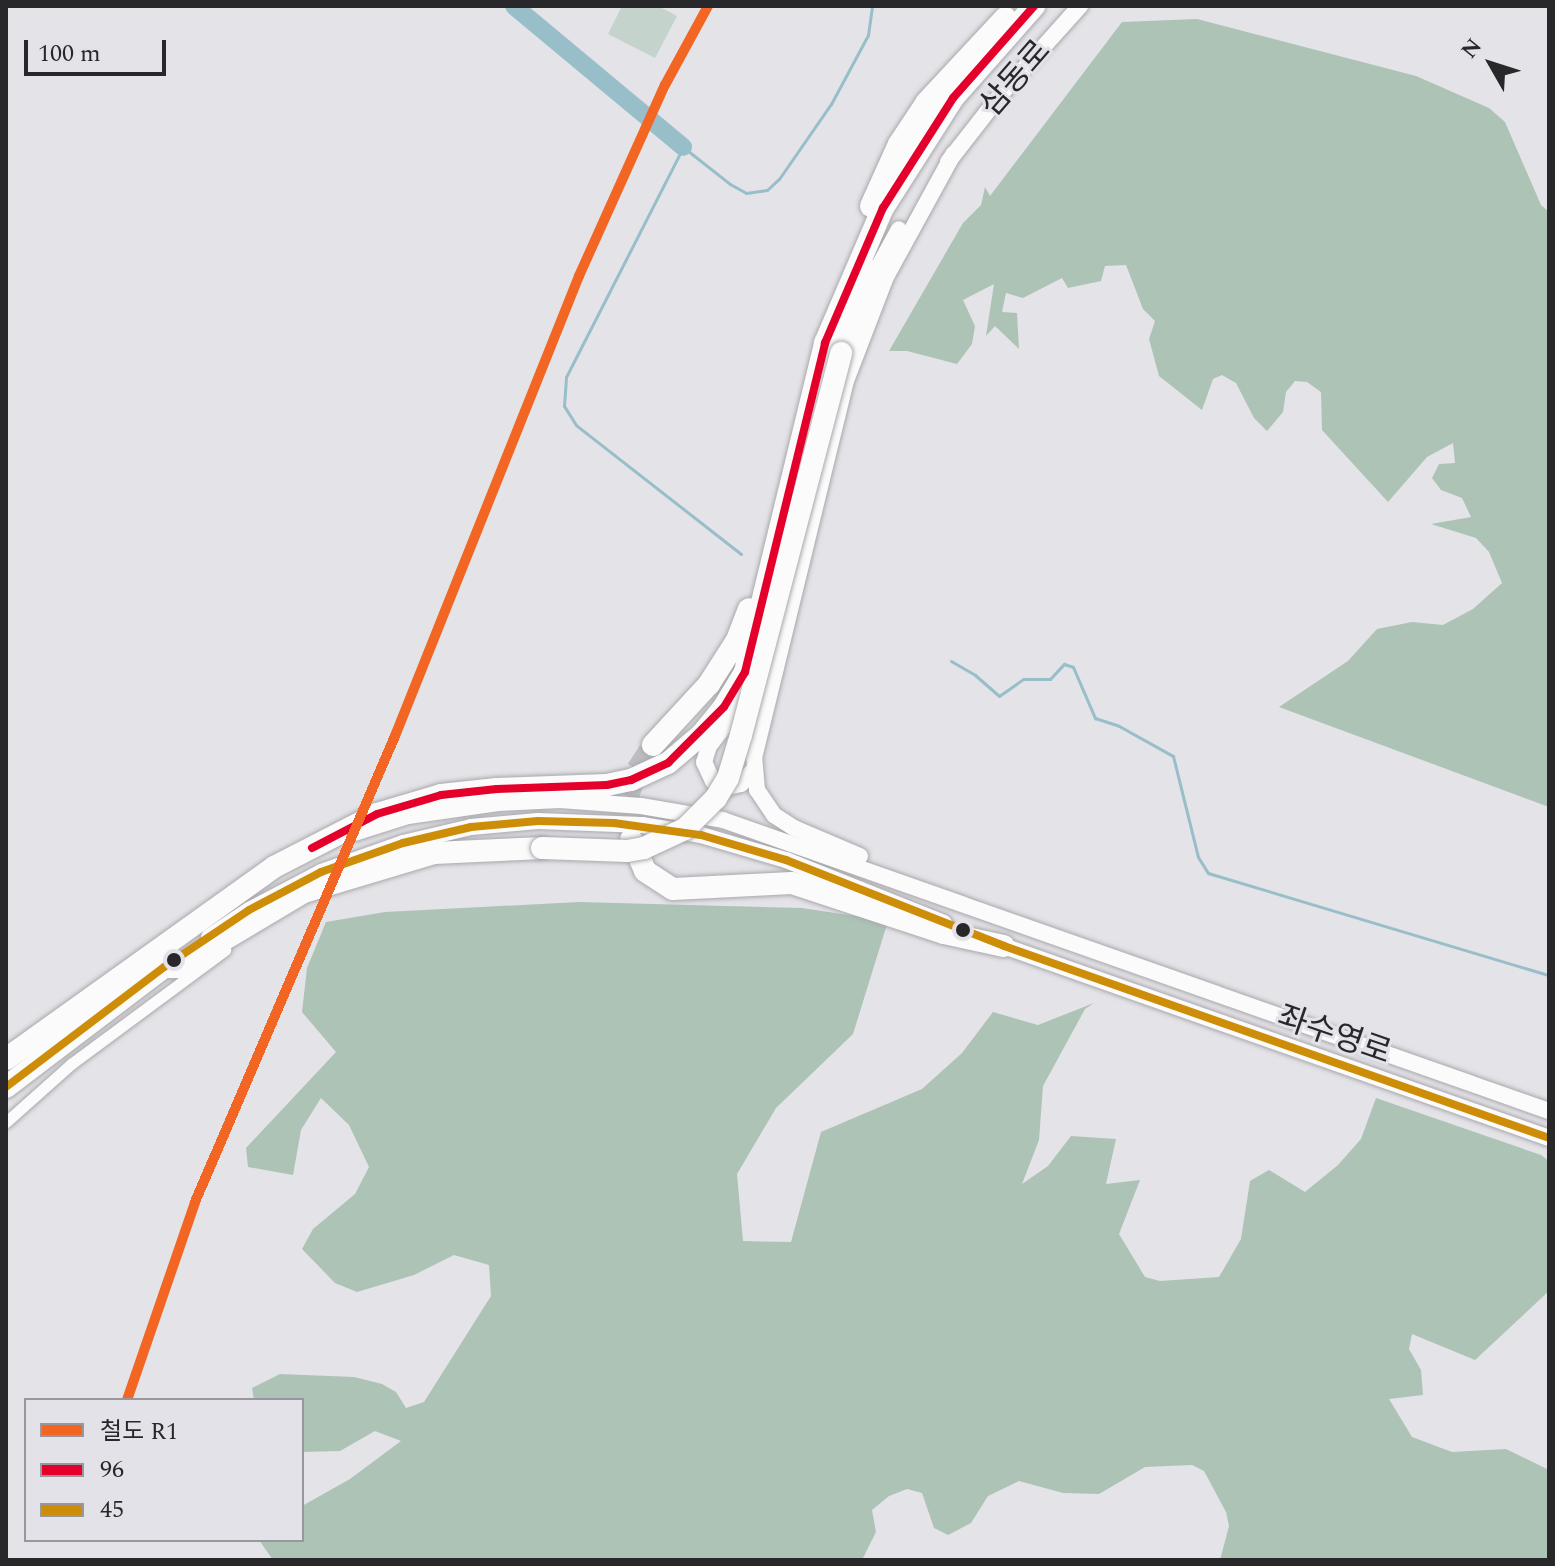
<!DOCTYPE html>
<meta charset="utf-8">
<style>
body{margin:0}
#map{position:relative;width:1555px;height:1566px;overflow:hidden;background:#e4e3e8;font-family:Spectral,"Noto Sans KR",serif}
div>[style]{position:absolute}
.green>*{inset:0;background:#c4d3cb}
.forest>*{inset:0;background:#acc3b6}
.stream>*{height:3px;margin:-1.5px;padding:0 1.5px;transform-origin:1.5px;border-radius:1.5px;background:#98bec9}
.river>*{height:18px;margin:-9px;padding:0 9px;transform-origin:9px;border-radius:9px;background:#98bec9}
.highway-tunnel>*{height:22px;margin-top:-11px;transform-origin:0;background:repeating-linear-gradient(90deg,#bebdc2 0 22px,transparent 0 33px)}
.roads{filter:drop-shadow(0 0 2px #a9a8ac) drop-shadow(0 0 2px #a9a8ac)}
.street>*{height:11px;margin:-5.5px;padding:0 5.5px;transform-origin:5.5px;border-radius:5.5px;background:#fbfbfc}
.secondary>*{height:16px;margin:-8px;padding:0 8px;transform-origin:8px;border-radius:8px;background:#fbfbfc}
.highway>*{height:22px;margin:-11px;padding:0 11px;transform-origin:11px;border-radius:11px;background:#fbfbfc}
.bridges{filter:drop-shadow(0 0 2px #a9a8ac) drop-shadow(0 0 2px #a9a8ac)}
.highway-bridge>*{height:22px;margin:-11px;padding:0 11px;transform-origin:11px;border-radius:11px;background:#fbfbfc}
.bus-1>*{height:8px;margin:-4px;padding:0 4px;transform-origin:4px;border-radius:4px;background:#e4002b}
.bus-2>*{height:8px;margin:-4px;padding:0 4px;transform-origin:4px;border-radius:4px;background:#ce8d08}
.rail-1>*{height:10px;margin:-5px;padding:0 5px;transform-origin:5px;border-radius:5px;background:#f26522}
.dots>*{width:22px;height:22px;translate:-50% -50%;box-sizing:border-box;border:4px solid #e3e2e9;border-radius:50%}
span{translate:-50% -50%;white-space:nowrap;text-align:center;line-height:1.15;-webkit-text-stroke:6px #e3e2e9;paint-order:stroke}
.street-label{font-size:32px;color:#28272a}
.frame{position:absolute;inset:0;border:8px solid #28272a;pointer-events:none}
.legend{position:absolute;left:24px;top:1398px;width:280px;height:144px;box-sizing:border-box;background:#e3e2e9;border:2px solid #98979d;margin:0;padding:10px 14px;list-style:none;font-size:24px;color:#28272a}
.legend li{display:flex;align-items:center;gap:16px;height:40px}
.legend b{width:40px;border:2px solid #98979d}
.north{position:absolute;left:1451px;top:24px;width:80px;height:80px;-webkit-text-stroke:6px #e3e2e9;paint-order:stroke;rotate:309deg;font-size:22px;font-weight:700;line-height:32px;text-align:center;color:#28272a}
.north::after{content:'';display:block;margin:auto;width:28px;height:36px;background:#28272a;clip-path:polygon(50% 0,100% 100%,50% 72%,0 100%)}
.scale{position:absolute;left:24px;top:40px;width:142px;height:36px;box-sizing:border-box;border:4px solid #28272a;border-top:0;padding-left:10px;font-size:24px;line-height:28px;white-space:nowrap;color:#28272a;-webkit-text-stroke:6px #e3e2e9;paint-order:stroke}
</style>
<div id="map">
<div class="green">
<div style="clip-path:polygon(622px 6px,658px 6px,677px 16px,655px 58px,608px 34px)"></div>
</div>
<div class="forest">
<div style="clip-path:polygon(1197px 19px,1416px 76px,1489px 108px,1505px 122px,1541px 205px,1549px 212px,1549px 807px,1279px 707px,1348px 661px,1377px 629px,1412px 622px,1443px 625px,1473px 609px,1502px 583px,1489px 552px,1476px 538px,1431px 524px,1471px 517px,1462px 498px,1441px 490px,1432px 478px,1439px 464px,1455px 463px,1453px 443px,1427px 457px,1388px 502px,1322px 430px,1321px 392px,1307px 382px,1295px 381px,1286px 392px,1283px 412px,1267px 431px,1254px 418px,1236px 383px,1222px 375px,1213px 379px,1202px 410px,1159px 376px,1149px 339px,1155px 321px,1143px 309px,1126px 265px,1105px 266px,1101px 281px,1068px 288px,1062px 278px,1023px 298px,1006px 293px,1002px 312px,1017px 313px,1019px 349px,995px 326px,986px 336px,994px 284px,963px 300px,975px 326px,972px 344px,957px 364px,907px 351px,889px 351px,963px 223px,981px 205px,985px 187px,990px 196px,1122px 22px)"></div>
<div style="clip-path:polygon(579px 902px,802px 908px,888px 921px,853px 1034px,776px 1108px,737px 1174px,743px 1241px,791px 1242px,821px 1132px,922px 1089px,962px 1053px,993px 1012px,1038px 1025px,1094px 1003px,1085px 1009px,1043px 1086px,1039px 1140px,1022px 1184px,1048px 1166px,1071px 1136px,1116px 1139px,1106px 1184px,1140px 1180px,1119px 1234px,1145px 1277px,1160px 1281px,1219px 1277px,1241px 1239px,1250px 1181px,1269px 1170px,1305px 1192px,1338px 1165px,1361px 1139px,1376px 1098px,1541px 1155px,1549px 1161px,1549px 1291px,1475px 1360px,1412px 1334px,1409px 1349px,1421px 1370px,1423px 1395px,1389px 1399px,1412px 1437px,1452px 1452px,1506px 1449px,1549px 1470px,1549px 1560px,1220px 1560px,1229px 1526px,1226px 1512px,1204px 1471px,1192px 1465px,1145px 1467px,1099px 1494px,1063px 1493px,1019px 1481px,988px 1496px,971px 1523px,948px 1535px,934px 1528px,922px 1493px,907px 1489px,889px 1496px,872px 1510px,876px 1532px,862px 1560px,273px 1560px,259px 1540px,302px 1540px,302px 1506px,350px 1479px,401px 1441px,375px 1431px,340px 1451px,302px 1452px,302px 1400px,254px 1400px,252px 1388px,280px 1374px,354px 1377px,382px 1384px,396px 1392px,406px 1408px,424px 1402px,491px 1296px,489px 1265px,454px 1255px,414px 1275px,357px 1292px,335px 1283px,302px 1249px,313px 1229px,355px 1194px,369px 1167px,349px 1125px,321px 1098px,301px 1130px,293px 1175px,248px 1167px,246px 1148px,336px 1052px,302px 1012px,307px 968px,326px 922px,385px 912px)"></div>
</div>
<div class="stream">
<div style="left:741px;top:554px;width:209px;rotate:-142deg"></div>
<div style="left:576px;top:425px;width:22px;rotate:-122deg"></div>
<div style="left:564px;top:406px;width:29px;rotate:-86deg"></div>
<div style="left:566px;top:377px;width:258px;rotate:-63deg"></div>
<div style="left:683px;top:147px;width:60px;rotate:38.2deg"></div>
<div style="left:730px;top:184px;width:18px;rotate:29deg"></div>
<div style="left:746px;top:193px;width:21px;rotate:-8deg"></div>
<div style="left:767px;top:190px;width:16px;rotate:-43deg"></div>
<div style="left:779px;top:179px;width:91px;rotate:-55.3deg"></div>
<div style="left:831px;top:104px;width:78px;rotate:-61.8deg"></div>
<div style="left:868px;top:35px;width:29px;rotate:-82deg"></div>
<div style="left:951px;top:661px;width:28px;rotate:30deg"></div>
<div style="left:975px;top:675px;width:32px;rotate:41deg"></div>
<div style="left:999px;top:696px;width:29px;rotate:-35deg"></div>
<div style="left:1023px;top:679px;width:27px"></div>
<div style="left:1050px;top:679px;width:21px;rotate:-47deg"></div>
<div style="left:1064px;top:664px;width:9px;rotate:18deg"></div>
<div style="left:1073px;top:667px;width:56px;rotate:66.7deg"></div>
<div style="left:1095px;top:718px;width:25px;rotate:18deg"></div>
<div style="left:1119px;top:726px;width:62px;rotate:29.1deg"></div>
<div style="left:1173px;top:756px;width:104px;rotate:76.1deg"></div>
<div style="left:1198px;top:857px;width:19px;rotate:58deg"></div>
<div style="left:1208px;top:873px;width:356px;rotate:16.7deg"></div>
</div>
<div class="river">
<div style="left:514px;top:6px;width:220px;rotate:39.8deg"></div>
</div>
<div class="highway-tunnel">
<div style="left:631px;top:839px;width:43px;rotate:-94deg"></div>
<div style="left:628px;top:796px;width:28px;rotate:-71deg"></div>
<div style="left:637px;top:770px;width:30px;rotate:-57deg"></div>
</div>
<div class="roads">
<div class="street">
<div style="left:6px;top:1122px;width:87px;rotate:-41.7deg"></div>
<div style="left:71px;top:1064px;width:192px;rotate:-36.5deg"></div>
</div>
<div class="secondary">
<div style="left:948px;top:162px;width:88px;rotate:-52deg"></div>
<div style="left:1002px;top:93px;width:117px;rotate:-48.1deg"></div>
<div style="left:870px;top:282px;width:60px;rotate:-61.3deg"></div>
<div style="left:745px;top:693px;width:20px;rotate:117deg"></div>
<div style="left:736px;top:711px;width:44px;rotate:127.6deg"></div>
<div style="left:709px;top:746px;width:17px;rotate:107deg"></div>
<div style="left:704px;top:762px;width:21px;rotate:65deg"></div>
<div style="left:713px;top:781px;width:16px;rotate:22deg"></div>
<div style="left:728px;top:787px;width:13px;rotate:-13deg"></div>
<div style="left:741px;top:784px;width:18px;rotate:-49deg"></div>
<div style="left:354px;top:833px;width:57px;rotate:-17.5deg"></div>
<div style="left:408px;top:816px;width:91px;rotate:-8.2deg"></div>
<div style="left:498px;top:803px;width:62px;rotate:-2.8deg"></div>
<div style="left:560px;top:800px;width:81px;rotate:4.2deg"></div>
<div style="left:641px;top:806px;width:83px;rotate:9.7deg"></div>
<div style="left:723px;top:820px;width:876px;rotate:19.41deg"></div>
<div style="left:860px;top:856px;width:72px;rotate:-157deg"></div>
<div style="left:794px;top:828px;width:24px;rotate:-147deg"></div>
<div style="left:774px;top:815px;width:30px;rotate:-124deg"></div>
<div style="left:757px;top:790px;width:32px;rotate:-95deg"></div>
<div style="left:754px;top:758px;width:388px;rotate:-76.3deg"></div>
<div style="left:846px;top:381px;width:111px;rotate:-69deg"></div>
<div style="left:886px;top:277px;width:141px;rotate:-61.3deg"></div>
<div style="left:209px;top:937px;width:48px;rotate:-34deg"></div>
<div style="left:249px;top:910px;width:81px;rotate:-27.8deg"></div>
<div style="left:321px;top:872px;width:87px;rotate:-19.5deg"></div>
<div style="left:403px;top:843px;width:70px;rotate:-13.2deg"></div>
<div style="left:471px;top:827px;width:67px;rotate:-5.1deg"></div>
<div style="left:538px;top:821px;width:104px;rotate:2.2deg"></div>
<div style="left:642px;top:825px;width:60px;rotate:9.6deg"></div>
<div style="left:701px;top:835px;width:89px;rotate:16.4deg"></div>
<div style="left:786px;top:860px;width:170px;rotate:21.7deg"></div>
<div style="left:995px;top:943px;width:587px;rotate:19.39deg"></div>
</div>
<div class="highway">
<div style="left:871px;top:206px;width:68px;rotate:-65.7deg"></div>
<div style="left:899px;top:144px;width:50px;rotate:-56.3deg"></div>
<div style="left:927px;top:102px;width:115px;rotate:-47.1deg"></div>
<div style="left:841px;top:353px;width:87px;rotate:-70.5deg"></div>
<div style="left:653px;top:745px;width:83px;rotate:-47.4deg"></div>
<div style="left:709px;top:684px;width:52px;rotate:-57.5deg"></div>
<div style="left:737px;top:640px;width:33px;rotate:-69deg"></div>
<div style="left:631px;top:839px;width:35px;rotate:66deg"></div>
<div style="left:645px;top:871px;width:33px;rotate:33deg"></div>
<div style="left:673px;top:889px;width:119px;rotate:-2.9deg"></div>
<div style="left:792px;top:883px;width:160px;rotate:18.2deg"></div>
<div style="left:944px;top:933px;width:61px;rotate:12.2deg"></div>
<div style="left:6px;top:1059px;width:330px;rotate:-35.6deg"></div>
<div style="left:274px;top:867px;width:116px;rotate:-27.2deg"></div>
<div style="left:377px;top:814px;width:67px;rotate:-16.5deg"></div>
<div style="left:441px;top:795px;width:56px;rotate:-6.1deg"></div>
<div style="left:497px;top:789px;width:110px;rotate:-2.1deg"></div>
<div style="left:607px;top:785px;width:25px;rotate:-12deg"></div>
<div style="left:631px;top:780px;width:41px;rotate:-24.7deg"></div>
<div style="left:668px;top:763px;width:45px;rotate:-40.5deg"></div>
<div style="left:702px;top:734px;width:35px;rotate:-51deg"></div>
<div style="left:724px;top:707px;width:41px;rotate:-59deg"></div>
<div style="left:745px;top:672px;width:339px;rotate:-76.3deg"></div>
<div style="left:825px;top:343px;width:147px;rotate:-66.8deg"></div>
<div style="left:883px;top:208px;width:130px;rotate:-57.5deg"></div>
<div style="left:953px;top:98px;width:123px;rotate:-48.6deg"></div>
<div style="left:6px;top:1087px;width:198px;rotate:-37.2deg"></div>
<div style="left:164px;top:967px;width:14px"></div>
<div style="left:178px;top:967px;width:147px;rotate:-30.8deg"></div>
<div style="left:304px;top:892px;width:136px;rotate:-16.7deg"></div>
<div style="left:434px;top:853px;width:108px;rotate:-2.7deg"></div>
</div>
</div>
<div class="bridges">
<div class="highway-bridge">
<div style="left:542px;top:848px;width:85px;rotate:2deg"></div>
<div style="left:627px;top:851px;width:17px;rotate:-10deg"></div>
<div style="left:644px;top:848px;width:45px;rotate:-24.9deg"></div>
<div style="left:685px;top:829px;width:44px;rotate:-45deg"></div>
<div style="left:716px;top:798px;width:23px;rotate:-59deg"></div>
<div style="left:728px;top:778px;width:45px;rotate:-73.2deg"></div>
<div style="left:741px;top:735px;width:395px;rotate:-75.3deg"></div>
</div>
</div>
<div class="bus-1">
<div style="left:312px;top:848px;width:73px;rotate:-27.6deg"></div>
<div style="left:377px;top:814px;width:67px;rotate:-16.5deg"></div>
<div style="left:441px;top:795px;width:56px;rotate:-6.1deg"></div>
<div style="left:497px;top:789px;width:110px;rotate:-2.1deg"></div>
<div style="left:607px;top:785px;width:25px;rotate:-12deg"></div>
<div style="left:631px;top:780px;width:41px;rotate:-24.7deg"></div>
<div style="left:668px;top:763px;width:79px;rotate:-45deg"></div>
<div style="left:724px;top:707px;width:41px;rotate:-59deg"></div>
<div style="left:745px;top:672px;width:339px;rotate:-76.3deg"></div>
<div style="left:825px;top:343px;width:147px;rotate:-66.8deg"></div>
<div style="left:883px;top:208px;width:130px;rotate:-57.5deg"></div>
<div style="left:953px;top:98px;width:123px;rotate:-48.6deg"></div>
</div>
<div class="bus-2">
<div style="left:6px;top:1087px;width:198px;rotate:-37.2deg"></div>
<div style="left:164px;top:967px;width:102px;rotate:-33.8deg"></div>
<div style="left:249px;top:910px;width:81px;rotate:-27.8deg"></div>
<div style="left:321px;top:872px;width:87px;rotate:-19.5deg"></div>
<div style="left:403px;top:843px;width:70px;rotate:-13.2deg"></div>
<div style="left:471px;top:827px;width:67px;rotate:-5.1deg"></div>
<div style="left:538px;top:821px;width:76px;rotate:1.5deg"></div>
<div style="left:614px;top:823px;width:88px;rotate:7.9deg"></div>
<div style="left:701px;top:835px;width:89px;rotate:16.4deg"></div>
<div style="left:786px;top:860px;width:234px;rotate:21.5deg"></div>
<div style="left:1004px;top:946px;width:578px;rotate:19.41deg"></div>
</div>
<div class="rail-1">
<div style="left:127px;top:1400px;width:209px;rotate:-71deg"></div>
<div style="left:195px;top:1202px;width:507px;rotate:-66.77deg"></div>
<div style="left:395px;top:736px;width:495px;rotate:-68.2deg"></div>
<div style="left:579px;top:276px;width:209px;rotate:-65.8deg"></div>
<div style="left:665px;top:85px;width:90px;rotate:-61.4deg"></div>
</div>
<div class="dots">
<div style="left:963px;top:930px;background:#28272a"></div>
<div style="left:174px;top:960px;background:#28272a"></div>
</div>
<div class="street-label">
<span style="left:1016px;top:79px;rotate:-49deg">삼동로</span>
<span style="left:1334px;top:1036px;rotate:19deg">좌수영로</span>
</div>
<div class="frame"></div>
<ul class="legend">
<li><b style="height:10px;background:#f26522"></b>철도 R1</li>
<li><b style="height:10px;background:#e4002b"></b>96</li>
<li><b style="height:10px;background:#ce8d08"></b>45</li>
</ul>
<div class="north">N</div>
<div class="scale">100 m</div>
</div>
